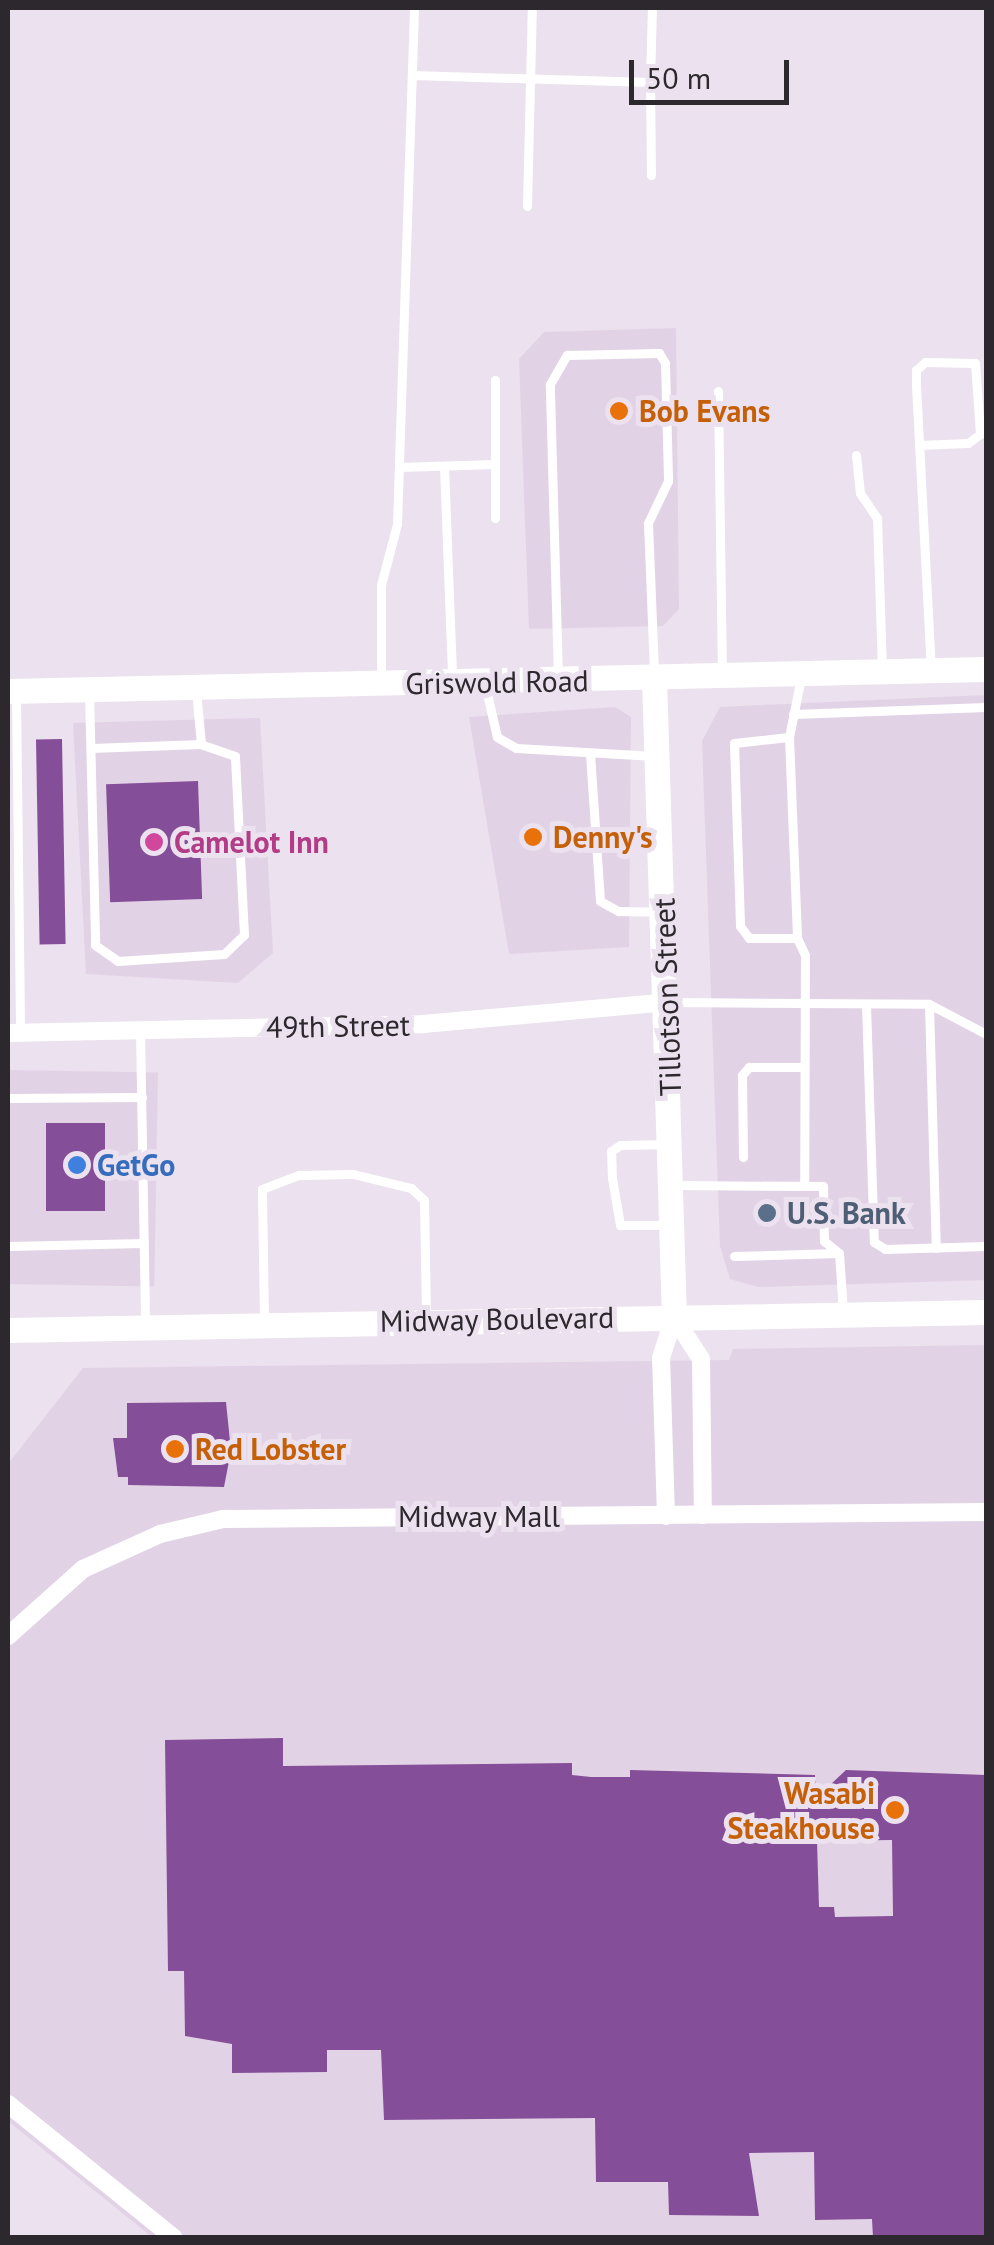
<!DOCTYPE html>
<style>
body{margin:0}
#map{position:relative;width:994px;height:2245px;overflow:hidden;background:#ece1ee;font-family:"PT Sans",sans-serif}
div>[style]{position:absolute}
.built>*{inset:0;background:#e2d2e6;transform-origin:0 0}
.building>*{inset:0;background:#854e98;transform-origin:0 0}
.lane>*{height:9px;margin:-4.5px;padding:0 4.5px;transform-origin:4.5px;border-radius:4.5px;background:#fff}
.street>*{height:18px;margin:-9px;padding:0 9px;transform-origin:9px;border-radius:9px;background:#fff}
.secondary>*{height:25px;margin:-12.5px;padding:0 12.5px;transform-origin:12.5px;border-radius:12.5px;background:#fff}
.dots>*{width:28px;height:28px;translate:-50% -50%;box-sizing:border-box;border:5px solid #ece1ee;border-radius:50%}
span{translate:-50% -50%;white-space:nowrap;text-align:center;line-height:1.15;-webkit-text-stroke:10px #ece1ee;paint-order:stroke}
.food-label{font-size:30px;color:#c56008;font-weight:700}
.left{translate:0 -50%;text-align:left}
.right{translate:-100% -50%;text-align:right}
.street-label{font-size:30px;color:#2c282d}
.hotel-label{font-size:30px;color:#b23c85;font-weight:700}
.shop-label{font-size:30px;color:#366cbe;font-weight:700}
.service-label{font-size:30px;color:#4e5e75;font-weight:700}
.frame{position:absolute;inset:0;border:10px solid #2c282d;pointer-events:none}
.scale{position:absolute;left:629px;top:60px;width:160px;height:45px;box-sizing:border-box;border:5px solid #2c282d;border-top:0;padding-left:12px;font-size:30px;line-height:35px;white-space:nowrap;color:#2c282d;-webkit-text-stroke:8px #ece1ee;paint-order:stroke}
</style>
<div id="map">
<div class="built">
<div style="clip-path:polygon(676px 328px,679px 609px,663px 626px,529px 629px,519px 359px,544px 332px)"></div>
<div style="clip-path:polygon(986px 695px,986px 1280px,758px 1287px,730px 1279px,720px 1246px,702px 741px,720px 707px)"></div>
<div style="clip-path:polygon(615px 707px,631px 717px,629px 947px,509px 954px,469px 717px)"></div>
<div style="clip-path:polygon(260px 718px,273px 953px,238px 983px,86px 974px,73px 723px)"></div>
<div style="left:8px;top:1070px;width:150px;height:214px;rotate:1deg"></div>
<div style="clip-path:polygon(986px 1345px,986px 2237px,152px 2237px,8px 2121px,8px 1464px,83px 1368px,729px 1360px,733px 1349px)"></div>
</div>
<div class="building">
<div style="left:62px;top:739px;width:205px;height:26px;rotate:89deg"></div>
<div style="left:198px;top:781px;width:118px;height:92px;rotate:88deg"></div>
<div style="left:46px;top:1123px;width:59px;height:88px"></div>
<div style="clip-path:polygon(226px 1402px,231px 1451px,224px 1487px,128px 1485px,128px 1477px,118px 1477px,113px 1438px,127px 1438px,127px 1403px)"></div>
<div style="clip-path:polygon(evenodd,283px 1738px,283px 1766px,572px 1763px,572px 1775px,591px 1777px,630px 1777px,630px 1770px,815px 1775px,816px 1798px,846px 1770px,986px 1775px,986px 2238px,873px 2238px,872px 2219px,815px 2220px,814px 2152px,749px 2153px,759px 2216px,669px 2215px,668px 2182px,596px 2182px,595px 2118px,384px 2120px,381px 2050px,327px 2050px,327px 2072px,232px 2073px,232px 2044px,185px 2036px,184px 1971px,168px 1971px,165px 1740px,283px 1738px,892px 1840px,893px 1916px,835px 1917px,834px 1907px,819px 1907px,817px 1841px,892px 1840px)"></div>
</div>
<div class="lane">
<div style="left:412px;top:75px;width:238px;rotate:1.7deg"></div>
<div style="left:650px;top:82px;width:93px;rotate:89.4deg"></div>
<div style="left:650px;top:82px;width:74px;rotate:-88.5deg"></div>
<div style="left:527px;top:206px;width:198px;rotate:-88.6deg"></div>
<div style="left:495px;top:380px;width:138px;rotate:90deg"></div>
<div style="left:718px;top:391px;width:282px;rotate:89.2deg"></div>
<div style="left:919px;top:445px;width:49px;rotate:-2.3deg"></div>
<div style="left:968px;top:443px;width:15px;rotate:-37deg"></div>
<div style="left:980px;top:434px;width:71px;rotate:-94deg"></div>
<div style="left:975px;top:363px;width:50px;rotate:-178.9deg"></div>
<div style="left:925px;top:362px;width:12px;rotate:138deg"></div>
<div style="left:916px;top:370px;width:15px;rotate:90deg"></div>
<div style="left:916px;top:385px;width:283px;rotate:87deg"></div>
<div style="left:856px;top:455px;width:38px;rotate:84deg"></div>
<div style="left:860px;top:493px;width:30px;rotate:56deg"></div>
<div style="left:877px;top:518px;width:151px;rotate:88.1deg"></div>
<div style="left:444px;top:466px;width:212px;rotate:87.8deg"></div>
<div style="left:399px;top:467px;width:96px;rotate:-1.8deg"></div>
<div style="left:801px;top:677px;width:61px;rotate:101.3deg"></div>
<div style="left:789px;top:737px;width:201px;rotate:87.7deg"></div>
<div style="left:797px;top:938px;width:19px;rotate:65deg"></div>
<div style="left:805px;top:955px;width:231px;rotate:90.2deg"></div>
<div style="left:558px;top:678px;width:294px;rotate:-91.6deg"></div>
<div style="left:550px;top:384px;width:34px;rotate:-60deg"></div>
<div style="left:567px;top:355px;width:92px;rotate:-1.2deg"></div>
<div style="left:659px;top:353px;width:12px;rotate:59deg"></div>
<div style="left:665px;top:363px;width:118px;rotate:88.5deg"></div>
<div style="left:668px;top:481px;width:47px;rotate:115.5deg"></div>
<div style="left:648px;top:523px;width:152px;rotate:87.7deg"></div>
<div style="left:381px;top:681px;width:96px;rotate:-90deg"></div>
<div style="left:381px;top:585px;width:63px;rotate:-75.3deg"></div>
<div style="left:397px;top:524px;width:516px;rotate:-88.11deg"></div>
<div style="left:485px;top:685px;width:53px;rotate:77deg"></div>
<div style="left:497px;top:737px;width:22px;rotate:30deg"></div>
<div style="left:516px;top:748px;width:139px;rotate:3.3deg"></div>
<div style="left:89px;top:692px;width:253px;rotate:88.6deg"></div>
<div style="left:95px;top:945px;width:28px;rotate:35deg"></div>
<div style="left:118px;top:961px;width:106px;rotate:-3.8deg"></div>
<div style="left:224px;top:954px;width:28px;rotate:-44deg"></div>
<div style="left:244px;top:935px;width:179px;rotate:-92.9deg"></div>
<div style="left:235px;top:756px;width:36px;rotate:-161deg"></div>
<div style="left:201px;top:744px;width:54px;rotate:-95.3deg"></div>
<div style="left:16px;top:696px;width:337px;rotate:89.3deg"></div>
<div style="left:793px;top:714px;width:193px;rotate:-2.1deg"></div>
<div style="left:789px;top:737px;width:55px;rotate:173.8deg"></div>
<div style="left:734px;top:743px;width:183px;rotate:88.1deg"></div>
<div style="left:740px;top:926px;width:15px;rotate:53deg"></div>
<div style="left:749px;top:938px;width:48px"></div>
<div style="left:91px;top:748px;width:110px;rotate:-2.1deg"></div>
<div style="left:590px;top:754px;width:147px;rotate:86.1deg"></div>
<div style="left:600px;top:901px;width:21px;rotate:29deg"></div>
<div style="left:618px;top:911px;width:39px;rotate:1deg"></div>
<div style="left:668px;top:1002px;width:261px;rotate:0.4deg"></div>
<div style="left:929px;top:1004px;width:64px;rotate:27.8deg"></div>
<div style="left:929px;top:1004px;width:244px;rotate:88.4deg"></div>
<div style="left:866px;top:1005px;width:237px;rotate:88.1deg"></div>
<div style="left:874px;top:1242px;width:13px;rotate:32deg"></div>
<div style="left:885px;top:1249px;width:101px;rotate:-1.7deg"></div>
<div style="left:140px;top:1030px;width:292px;rotate:89deg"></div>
<div style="left:8px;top:1098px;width:134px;rotate:-0.4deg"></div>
<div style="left:668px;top:1144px;width:48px;rotate:178.8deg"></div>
<div style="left:620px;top:1145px;width:11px;rotate:146deg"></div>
<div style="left:611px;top:1151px;width:27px;rotate:88deg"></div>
<div style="left:612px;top:1178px;width:48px;rotate:80.3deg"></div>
<div style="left:620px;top:1225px;width:49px"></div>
<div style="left:743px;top:1157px;width:82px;rotate:-90.7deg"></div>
<div style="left:742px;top:1075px;width:11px;rotate:-49deg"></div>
<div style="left:749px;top:1067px;width:55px"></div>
<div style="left:672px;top:1185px;width:151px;rotate:0.4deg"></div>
<div style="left:823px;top:1186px;width:55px;rotate:89deg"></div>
<div style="left:824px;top:1241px;width:19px;rotate:39deg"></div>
<div style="left:839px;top:1253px;width:59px;rotate:86.1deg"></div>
<div style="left:8px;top:1246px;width:136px;rotate:-1.3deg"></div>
<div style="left:734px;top:1256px;width:105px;rotate:-1.6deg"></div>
<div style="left:264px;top:1321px;width:132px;rotate:-90.9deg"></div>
<div style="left:262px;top:1189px;width:40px;rotate:-21deg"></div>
<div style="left:299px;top:1175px;width:54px;rotate:-1.1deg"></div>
<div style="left:353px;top:1174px;width:60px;rotate:13.6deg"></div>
<div style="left:411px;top:1188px;width:18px;rotate:43deg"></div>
<div style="left:424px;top:1200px;width:120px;rotate:89deg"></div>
</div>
<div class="street">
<div style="left:8px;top:1033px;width:415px;rotate:-1.2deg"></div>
<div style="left:423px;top:1024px;width:246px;rotate:-5.1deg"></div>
<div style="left:674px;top:1317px;width:50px;rotate:57.3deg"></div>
<div style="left:701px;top:1359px;width:156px;rotate:89.3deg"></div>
<div style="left:666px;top:1516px;width:158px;rotate:-91.8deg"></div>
<div style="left:661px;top:1358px;width:43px;rotate:-72.4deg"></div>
<div style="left:8px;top:1636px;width:101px;rotate:-41.8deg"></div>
<div style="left:83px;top:1569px;width:85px;rotate:-24.4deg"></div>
<div style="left:160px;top:1534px;width:65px;rotate:-13.4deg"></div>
<div style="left:223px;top:1519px;width:763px;rotate:-0.53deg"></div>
<div style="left:8px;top:2104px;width:213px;rotate:38.9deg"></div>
</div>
<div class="secondary">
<div style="left:654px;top:678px;width:639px;rotate:88.21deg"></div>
<div style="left:8px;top:691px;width:978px;rotate:-1.29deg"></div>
<div style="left:8px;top:1330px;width:978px;rotate:-1.05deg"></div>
</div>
<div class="dots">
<div style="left:619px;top:411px;background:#e8710a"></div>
<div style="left:533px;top:837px;background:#e8710a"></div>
<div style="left:154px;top:842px;background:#d1479c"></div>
<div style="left:77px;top:1165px;background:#3f7fe0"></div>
<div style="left:767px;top:1213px;background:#5c6f8a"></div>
<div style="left:175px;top:1449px;background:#e8710a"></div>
<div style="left:895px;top:1810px;background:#e8710a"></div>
</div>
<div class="food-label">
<span class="left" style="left:639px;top:411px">Bob Evans</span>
<span class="left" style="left:553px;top:837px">Denny's</span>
<span class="left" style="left:195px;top:1449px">Red Lobster</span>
<span class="right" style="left:875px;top:1810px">Wasabi<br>Steakhouse</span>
</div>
<div class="street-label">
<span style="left:497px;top:682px;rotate:-1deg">Griswold Road</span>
<span style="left:667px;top:997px;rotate:-92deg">Tillotson Street</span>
<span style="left:338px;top:1026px;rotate:-1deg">49th Street</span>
<span style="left:497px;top:1319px;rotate:-1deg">Midway Boulevard</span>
<span style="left:479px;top:1516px">Midway Mall</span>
</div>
<div class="hotel-label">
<span class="left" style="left:174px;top:842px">Camelot Inn</span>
</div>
<div class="shop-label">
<span class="left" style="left:97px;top:1165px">GetGo</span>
</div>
<div class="service-label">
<span class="left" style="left:787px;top:1213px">U.S. Bank</span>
</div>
<div class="frame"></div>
<div class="scale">50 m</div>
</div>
